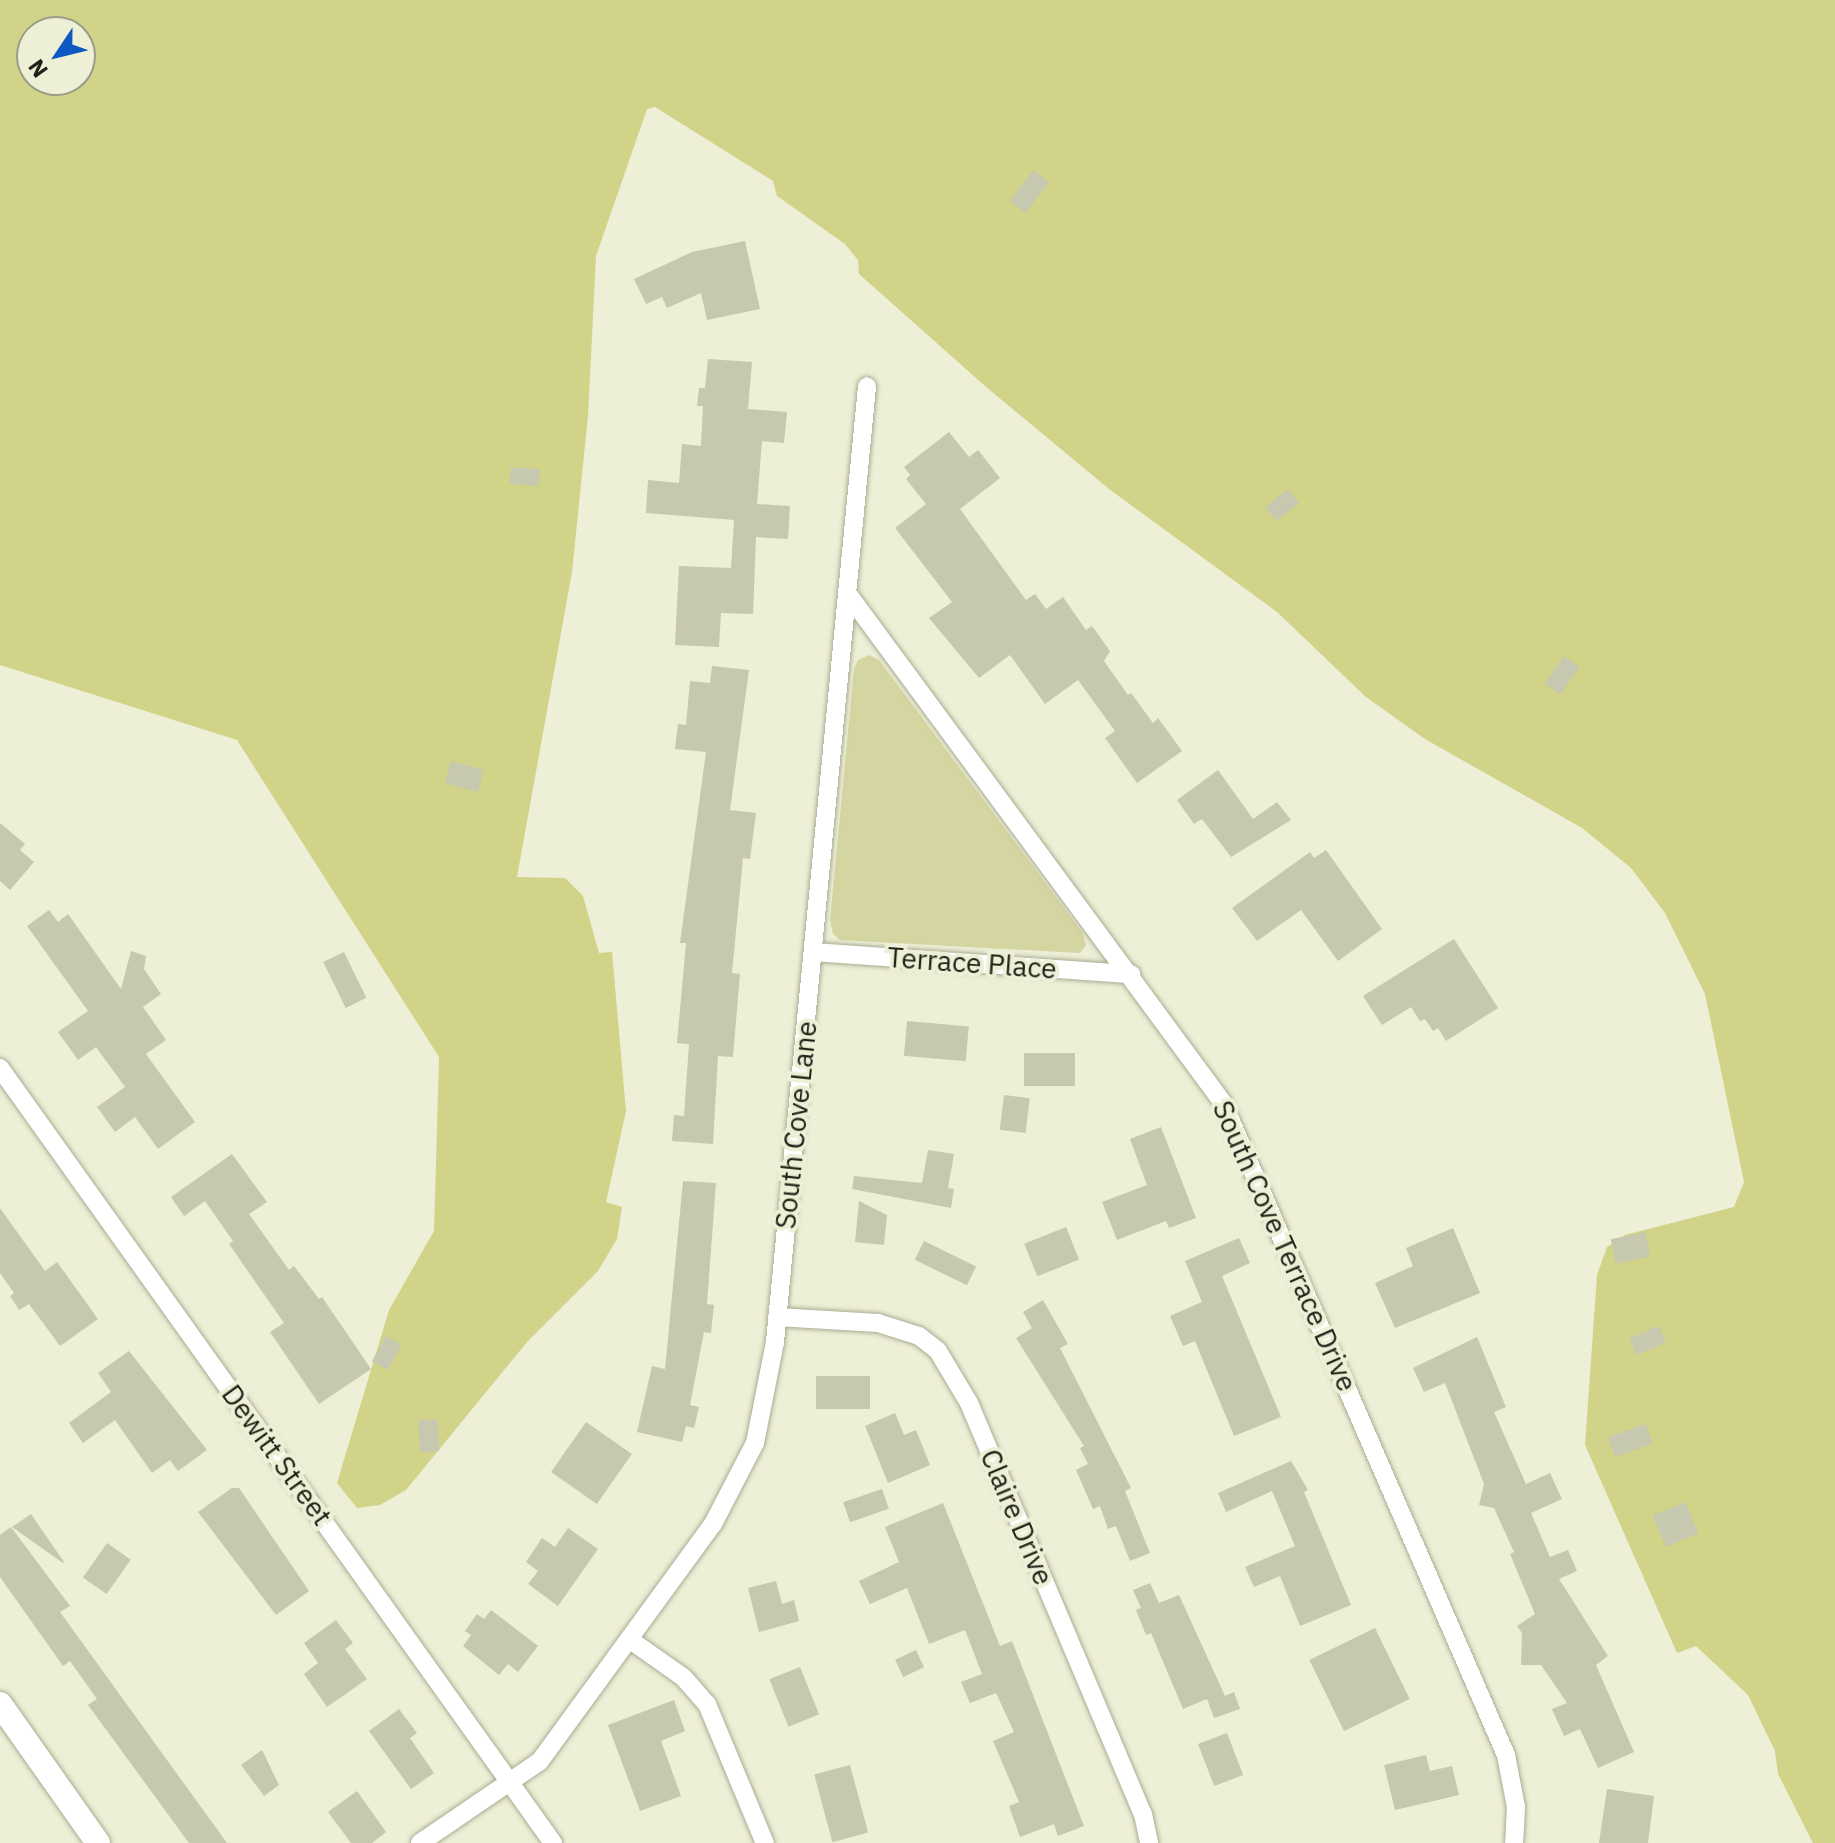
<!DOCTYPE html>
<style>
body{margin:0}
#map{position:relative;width:1835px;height:1843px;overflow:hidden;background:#edefd6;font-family:"IBM Plex Sans",sans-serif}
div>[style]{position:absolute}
.green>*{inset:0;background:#d4d5a1}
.water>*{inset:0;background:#d1d388}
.building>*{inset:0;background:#c6c8af;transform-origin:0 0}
.roads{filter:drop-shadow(0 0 2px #abac94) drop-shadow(0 0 2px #abac94)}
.minor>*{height:18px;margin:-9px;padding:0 9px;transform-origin:9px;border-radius:9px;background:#fff}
.tertiary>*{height:24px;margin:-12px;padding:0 12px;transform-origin:12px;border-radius:12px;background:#fff}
span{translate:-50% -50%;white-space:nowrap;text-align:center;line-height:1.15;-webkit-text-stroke:8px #edefd6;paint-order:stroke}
.street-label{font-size:28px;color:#212118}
.north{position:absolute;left:16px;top:16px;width:80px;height:80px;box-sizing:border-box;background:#edefd6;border:2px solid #9b9d8a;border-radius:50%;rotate:235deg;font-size:22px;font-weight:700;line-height:32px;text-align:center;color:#212118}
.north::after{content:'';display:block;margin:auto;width:28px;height:36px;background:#0d58c2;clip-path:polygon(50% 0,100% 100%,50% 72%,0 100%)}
</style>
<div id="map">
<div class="green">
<div style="clip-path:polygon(869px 655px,879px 660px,1082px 932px,1086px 945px,1080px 953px,840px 940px,833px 934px,830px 920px,854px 669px,858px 660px)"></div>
</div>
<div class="water">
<div style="clip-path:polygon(evenodd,0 0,1835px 0,1835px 1843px,1813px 1843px,1778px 1774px,1775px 1751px,1748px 1695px,1696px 1646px,1677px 1653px,1585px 1445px,1597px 1275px,1607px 1247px,1625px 1235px,1734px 1207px,1744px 1182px,1705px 994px,1665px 913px,1631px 868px,1582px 828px,1425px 739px,1366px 697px,1277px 612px,1109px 489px,985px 386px,859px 274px,858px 260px,845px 244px,777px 196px,773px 181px,655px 107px,647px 109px,596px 256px,588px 416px,572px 572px,517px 877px,565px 878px,583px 896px,599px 953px,612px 952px,626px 1111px,606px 1202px,622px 1207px,617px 1239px,598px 1271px,527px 1342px,406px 1490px,380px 1505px,357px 1508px,337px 1483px,389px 1310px,434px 1231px,439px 1057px,237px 740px,0 665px,0 0,32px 32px,80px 32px,80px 80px,32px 80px,32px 32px)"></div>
</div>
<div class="building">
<div style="left:1033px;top:170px;width:20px;height:39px;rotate:37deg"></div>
<div style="clip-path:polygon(745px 241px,760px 309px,707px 320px,701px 293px,667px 308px,662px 297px,646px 304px,634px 279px,692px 252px)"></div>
<div style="clip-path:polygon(708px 359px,752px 362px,748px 409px,787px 412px,784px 443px,762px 441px,757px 504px,790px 506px,788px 539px,756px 537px,753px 614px,721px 613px,719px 647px,675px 645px,679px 566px,731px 568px,734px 520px,646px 513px,648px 480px,679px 483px,682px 444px,701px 446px,703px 406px,697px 406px,699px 388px,705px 388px)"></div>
<div style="clip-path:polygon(949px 432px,969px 457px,978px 450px,1000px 478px,960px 509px,1026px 600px,1035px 594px,1046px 609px,1063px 597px,1086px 630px,1092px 626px,1110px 651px,1104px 661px,1128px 695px,1131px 693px,1153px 723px,1158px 718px,1182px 751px,1137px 783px,1105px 738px,1115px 731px,1078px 680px,1045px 704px,1010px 655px,979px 678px,929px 618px,952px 602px,895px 528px,926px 504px,906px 479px,910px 475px,904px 467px)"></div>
<div style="left:511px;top:467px;width:29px;height:17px;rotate:4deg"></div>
<div style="left:1288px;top:489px;width:18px;height:29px;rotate:52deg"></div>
<div style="left:1564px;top:656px;width:19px;height:34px;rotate:35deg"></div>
<div style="clip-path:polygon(712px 666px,749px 670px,730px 810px,756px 813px,750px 859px,743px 858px,732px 973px,740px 974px,733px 1057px,718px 1056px,713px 1144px,672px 1141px,674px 1115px,684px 1116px,689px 1044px,677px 1043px,686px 943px,680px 943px,706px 752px,675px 749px,678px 724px,686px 725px,690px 681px,710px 683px)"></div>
<div style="left:451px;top:761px;width:34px;height:23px;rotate:15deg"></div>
<div style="clip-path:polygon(1218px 770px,1253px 819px,1277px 802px,1291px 820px,1231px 857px,1202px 819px,1194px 824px,1177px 800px)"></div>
<div style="clip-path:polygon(0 823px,25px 844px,20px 850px,34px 862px,10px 890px,0 881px)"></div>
<div style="clip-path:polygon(1326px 850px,1382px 929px,1338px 961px,1301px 910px,1257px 941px,1232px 908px,1310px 852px,1314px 858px)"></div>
<div style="clip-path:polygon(49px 910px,58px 922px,68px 914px,121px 989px,131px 951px,146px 956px,144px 969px,161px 994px,143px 1007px,166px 1040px,146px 1054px,195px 1122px,158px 1149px,135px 1117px,115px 1132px,97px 1107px,125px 1087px,96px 1047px,78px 1060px,58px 1032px,88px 1011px,27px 926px)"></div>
<div style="clip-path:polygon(1454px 939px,1498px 1008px,1446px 1041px,1438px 1028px,1433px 1031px,1425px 1019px,1420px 1021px,1411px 1007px,1382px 1025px,1363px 996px)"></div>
<div style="left:344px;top:952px;width:51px;height:23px;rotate:64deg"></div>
<div style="left:907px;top:1021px;width:62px;height:35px;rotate:5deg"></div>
<div style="left:1024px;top:1053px;width:51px;height:33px"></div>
<div style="left:1004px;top:1095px;width:26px;height:35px;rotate:7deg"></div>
<div style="clip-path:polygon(1161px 1127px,1196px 1218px,1169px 1228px,1166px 1221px,1117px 1240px,1102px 1202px,1147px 1185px,1130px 1139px)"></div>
<div style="clip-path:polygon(928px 1150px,954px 1154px,948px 1188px,954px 1189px,951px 1208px,852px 1189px,854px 1176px,922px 1183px)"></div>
<div style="clip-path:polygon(232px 1154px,267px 1202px,249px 1214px,289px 1270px,294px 1266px,319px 1299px,322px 1297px,371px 1369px,319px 1404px,270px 1332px,284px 1323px,229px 1244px,233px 1241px,205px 1201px,184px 1216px,171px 1197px)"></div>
<div style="clip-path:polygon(683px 1181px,716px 1183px,707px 1304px,714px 1305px,711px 1333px,704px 1332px,690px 1405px,699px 1407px,694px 1428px,686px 1426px,682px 1442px,637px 1432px,652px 1366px,665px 1369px)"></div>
<div style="clip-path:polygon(859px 1201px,887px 1215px,884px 1245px,855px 1242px)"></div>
<div style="clip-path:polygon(0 1208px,45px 1271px,57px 1262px,98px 1319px,60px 1346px,29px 1304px,19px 1310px,10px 1296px,14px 1293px,0 1273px)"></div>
<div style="left:1066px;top:1227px;width:35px;height:45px;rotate:68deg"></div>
<div style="clip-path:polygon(1453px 1228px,1480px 1293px,1395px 1328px,1375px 1283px,1413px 1266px,1406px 1248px)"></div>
<div style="left:1645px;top:1232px;width:25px;height:35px;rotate:78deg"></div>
<div style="clip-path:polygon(1239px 1238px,1250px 1263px,1222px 1276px,1281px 1417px,1234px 1436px,1195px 1341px,1183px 1346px,1170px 1316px,1202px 1302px,1185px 1261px)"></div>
<div style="left:924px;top:1241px;width:58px;height:21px;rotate:26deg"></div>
<div style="clip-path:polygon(1043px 1300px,1068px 1344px,1060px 1348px,1131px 1488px,1125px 1491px,1150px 1553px,1130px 1561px,1116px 1526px,1108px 1529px,1100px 1506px,1093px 1509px,1076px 1470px,1088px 1464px,1080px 1448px,1084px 1446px,1016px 1338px,1032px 1328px,1023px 1312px)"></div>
<div style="left:1659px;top:1326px;width:18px;height:32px;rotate:68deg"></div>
<div style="left:386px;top:1336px;width:18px;height:29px;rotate:29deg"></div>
<div style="clip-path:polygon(1477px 1337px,1506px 1407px,1494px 1412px,1526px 1484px,1550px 1473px,1562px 1499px,1531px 1513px,1550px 1557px,1568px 1550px,1577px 1571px,1559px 1579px,1608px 1656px,1596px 1665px,1634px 1752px,1598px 1768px,1580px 1729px,1564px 1736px,1552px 1709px,1567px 1703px,1541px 1665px,1521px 1665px,1522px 1633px,1517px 1626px,1535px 1614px,1510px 1554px,1514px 1552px,1494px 1508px,1479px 1505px,1484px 1484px,1445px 1383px,1424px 1392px,1413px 1368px)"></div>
<div style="clip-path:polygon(129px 1351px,207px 1450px,178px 1471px,170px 1460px,152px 1473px,115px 1420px,83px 1443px,69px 1423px,111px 1392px,98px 1373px)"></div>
<div style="left:870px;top:1376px;width:33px;height:54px;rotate:90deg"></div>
<div style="clip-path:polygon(895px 1413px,904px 1435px,916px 1430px,930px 1465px,888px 1483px,865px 1426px)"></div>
<div style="left:437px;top:1419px;width:32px;height:19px;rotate:86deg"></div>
<div style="left:586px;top:1422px;width:56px;height:61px;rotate:35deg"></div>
<div style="left:1646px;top:1424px;width:21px;height:40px;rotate:71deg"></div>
<div style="clip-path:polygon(1291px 1461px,1308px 1490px,1304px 1492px,1351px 1605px,1300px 1626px,1280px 1576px,1254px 1587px,1245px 1567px,1295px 1546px,1272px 1491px,1226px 1512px,1218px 1493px)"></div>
<div style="clip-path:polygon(232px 1488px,239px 1488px,309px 1591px,276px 1615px,198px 1512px)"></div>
<div style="left:882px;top:1489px;width:21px;height:41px;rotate:71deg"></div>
<div style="left:1685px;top:1502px;width:34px;height:35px;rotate:67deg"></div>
<div style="clip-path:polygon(943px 1503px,1000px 1646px,1012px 1641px,1084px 1826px,1058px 1836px,1054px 1824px,1020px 1837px,1009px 1806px,1019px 1802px,993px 1741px,1014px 1732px,996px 1693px,970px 1703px,961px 1682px,982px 1674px,965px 1630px,929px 1644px,907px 1588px,870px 1604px,859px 1581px,899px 1562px,885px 1527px)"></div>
<div style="clip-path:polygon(31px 1514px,64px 1562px,63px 1563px,12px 1527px)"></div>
<div style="clip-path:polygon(11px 1527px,70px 1606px,60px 1612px,227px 1843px,189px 1843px,88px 1705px,97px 1699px,70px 1661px,63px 1666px,0 1577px,0 1535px)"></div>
<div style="clip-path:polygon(568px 1528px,598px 1549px,558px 1606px,528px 1584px,538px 1571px,526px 1562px,542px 1538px,555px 1547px)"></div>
<div style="left:107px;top:1543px;width:29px;height:42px;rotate:35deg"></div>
<div style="clip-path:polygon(776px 1581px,782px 1604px,794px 1600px,799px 1621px,759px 1632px,748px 1588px)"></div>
<div style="clip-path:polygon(1150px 1583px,1159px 1603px,1179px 1595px,1225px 1696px,1234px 1692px,1240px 1709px,1214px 1718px,1207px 1699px,1183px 1709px,1151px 1633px,1146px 1635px,1136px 1610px,1141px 1608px,1133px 1590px)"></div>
<div style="clip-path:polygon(491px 1610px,538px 1646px,518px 1672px,508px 1664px,499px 1675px,463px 1646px,471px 1635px,465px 1631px,477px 1614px,484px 1619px)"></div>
<div style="clip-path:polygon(336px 1620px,353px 1643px,345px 1649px,367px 1679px,327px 1707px,304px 1674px,318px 1663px,304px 1643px)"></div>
<div style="left:1375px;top:1628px;width:79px;height:73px;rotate:64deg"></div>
<div style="left:916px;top:1650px;width:19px;height:23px;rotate:65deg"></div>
<div style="left:800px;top:1667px;width:51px;height:33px;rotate:68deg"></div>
<div style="clip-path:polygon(674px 1700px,685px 1731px,661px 1741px,681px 1796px,640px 1811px,608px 1725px)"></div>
<div style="clip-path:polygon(399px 1709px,417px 1733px,410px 1738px,434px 1773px,411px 1789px,369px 1731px)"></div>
<div style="left:1227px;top:1733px;width:45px;height:31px;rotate:69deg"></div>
<div style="clip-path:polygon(262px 1750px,279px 1785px,264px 1796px,241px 1765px)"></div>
<div style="clip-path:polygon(1426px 1755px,1430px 1771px,1452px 1766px,1459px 1795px,1395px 1810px,1384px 1765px)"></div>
<div style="left:850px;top:1765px;width:70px;height:37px;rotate:75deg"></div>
<div style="clip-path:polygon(1607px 1789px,1654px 1796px,1648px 1843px,1599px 1843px)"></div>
<div style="clip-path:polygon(357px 1791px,386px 1832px,372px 1843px,351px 1843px,328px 1812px)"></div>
</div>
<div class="roads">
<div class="minor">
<div style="left:848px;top:594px;width:632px;rotate:53.62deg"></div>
<div style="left:1223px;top:1103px;width:711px;rotate:66.54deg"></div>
<div style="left:1506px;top:1755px;width:53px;rotate:79.1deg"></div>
<div style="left:1516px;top:1807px;width:36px;rotate:93deg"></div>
<div style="left:813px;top:952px;width:319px;rotate:4deg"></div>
<div style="left:0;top:1068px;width:952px;rotate:54.49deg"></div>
<div style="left:777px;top:1317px;width:101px;rotate:3.4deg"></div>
<div style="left:878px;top:1323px;width:43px;rotate:17.6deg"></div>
<div style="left:919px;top:1336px;width:24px;rotate:38deg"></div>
<div style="left:938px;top:1351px;width:61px;rotate:59.2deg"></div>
<div style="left:969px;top:1403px;width:446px;rotate:67.1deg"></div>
<div style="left:1143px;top:1814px;width:30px;rotate:78deg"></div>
<div style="left:629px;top:1639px;width:67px;rotate:35.3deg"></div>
<div style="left:684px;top:1678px;width:35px;rotate:49deg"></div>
<div style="left:707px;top:1704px;width:151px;rotate:67.4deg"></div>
<div style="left:420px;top:1843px;width:145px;rotate:-34.3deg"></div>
<div style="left:540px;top:1761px;width:293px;rotate:-53.9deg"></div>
<div style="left:713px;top:1524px;width:91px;rotate:-62.6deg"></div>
<div style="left:755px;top:1443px;width:103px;rotate:-78.8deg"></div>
<div style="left:775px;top:1342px;width:960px;rotate:-84.5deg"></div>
</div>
<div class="tertiary">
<div style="left:0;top:1704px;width:170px;rotate:54.8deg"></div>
</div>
</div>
<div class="street-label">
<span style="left:972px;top:963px;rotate:4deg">Terrace Place</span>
<span style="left:796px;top:1125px;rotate:-84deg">South Cove Lane</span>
<span style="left:1285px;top:1246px;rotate:66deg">South Cove Terrace Drive</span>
<span style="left:277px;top:1455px;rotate:54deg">Dewitt Street</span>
<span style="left:1017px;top:1517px;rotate:67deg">Claire Drive</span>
</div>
<div class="north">N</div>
</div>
